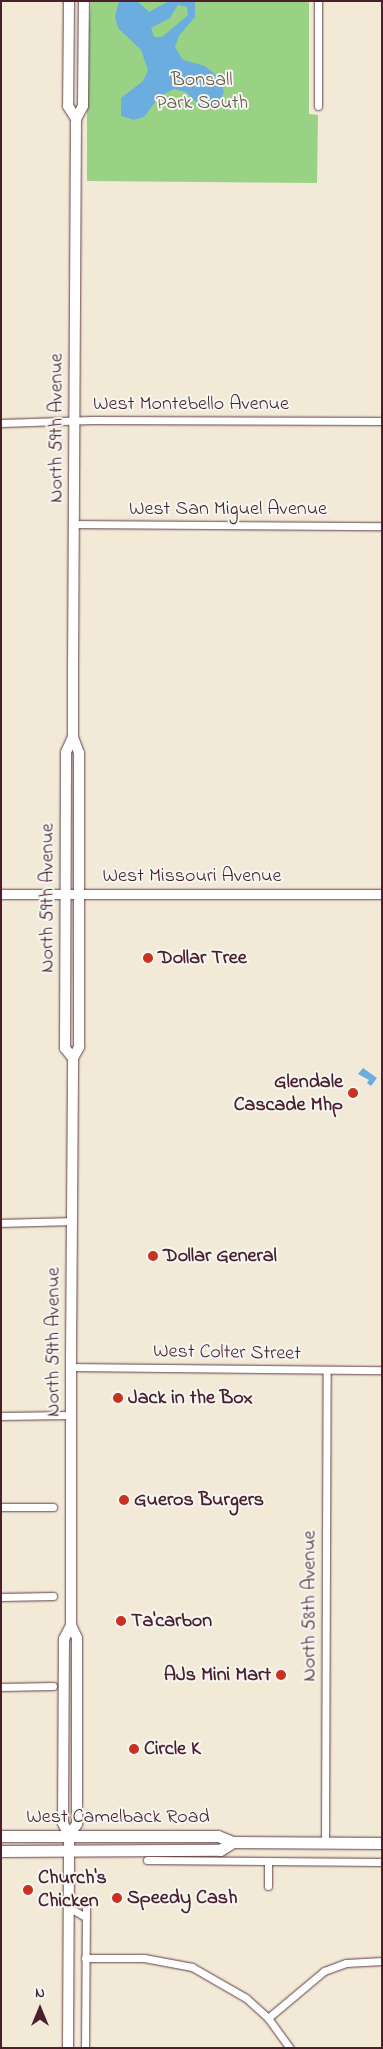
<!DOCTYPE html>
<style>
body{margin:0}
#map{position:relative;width:383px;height:2049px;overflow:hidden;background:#f2ead7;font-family:"Indie Flower",sans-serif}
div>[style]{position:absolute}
.green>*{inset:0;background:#99d285}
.water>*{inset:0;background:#6cade0}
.roads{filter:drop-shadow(0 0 1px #633d45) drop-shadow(0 0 1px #633d45)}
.minor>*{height:7px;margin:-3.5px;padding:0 3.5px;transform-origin:3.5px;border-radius:3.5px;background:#fff}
.tertiary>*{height:9px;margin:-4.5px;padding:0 4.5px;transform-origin:4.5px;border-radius:4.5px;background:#fff}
.secondary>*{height:10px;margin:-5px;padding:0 5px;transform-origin:5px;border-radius:5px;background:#fff}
.primary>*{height:11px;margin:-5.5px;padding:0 5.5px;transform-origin:5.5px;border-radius:5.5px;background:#fff}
.dots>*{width:14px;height:14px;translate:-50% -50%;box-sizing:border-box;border:2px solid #f6f6f2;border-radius:50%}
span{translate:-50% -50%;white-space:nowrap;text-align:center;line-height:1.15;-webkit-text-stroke:4px #f6f6f2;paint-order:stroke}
.park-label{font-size:20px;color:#625546}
.street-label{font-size:20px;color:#4a1f2b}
.poi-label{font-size:20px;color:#4a1f2b;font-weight:700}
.left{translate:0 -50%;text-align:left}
.right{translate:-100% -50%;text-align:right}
.frame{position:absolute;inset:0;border:2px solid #4a1f2b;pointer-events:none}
.north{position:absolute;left:15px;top:1984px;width:50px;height:50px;-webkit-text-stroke:4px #f6f6f2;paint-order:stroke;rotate:0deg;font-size:14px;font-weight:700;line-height:20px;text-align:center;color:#4a1f2b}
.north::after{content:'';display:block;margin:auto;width:18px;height:22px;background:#4a1f2b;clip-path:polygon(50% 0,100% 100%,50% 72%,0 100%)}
</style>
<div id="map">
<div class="green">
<div style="clip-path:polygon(91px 1px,309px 1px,309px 114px,318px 115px,317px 183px,87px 181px,87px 56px)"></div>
</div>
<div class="water">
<div style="clip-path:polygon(evenodd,119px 1px,137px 1px,149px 12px,169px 1px,195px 1px,195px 17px,179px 36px,175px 47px,183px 60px,205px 66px,217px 76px,224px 91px,219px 107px,203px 109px,186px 92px,174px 89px,159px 97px,144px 117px,134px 120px,121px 116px,121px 98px,143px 81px,148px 70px,141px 50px,118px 28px,115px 17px,119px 1px,178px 5px,187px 7px,188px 15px,162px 37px,154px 37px,151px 28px,170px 18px,178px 5px)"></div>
<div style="clip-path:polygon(363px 1068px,377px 1078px,371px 1086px,367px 1083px,369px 1080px,358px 1074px)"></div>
</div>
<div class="roads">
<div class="minor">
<div style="left:318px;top:106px;width:105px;rotate:-90deg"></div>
<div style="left:1px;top:423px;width:91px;rotate:-1.9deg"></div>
<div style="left:92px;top:420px;width:290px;rotate:0.2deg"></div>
<div style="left:74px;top:524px;width:308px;rotate:0.4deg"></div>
<div style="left:1px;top:1223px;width:71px;rotate:-1.6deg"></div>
<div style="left:71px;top:1367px;width:311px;rotate:0.6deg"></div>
<div style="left:1px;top:1416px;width:70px;rotate:-0.8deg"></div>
<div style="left:1px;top:1507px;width:52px"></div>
<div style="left:1px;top:1597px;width:52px;rotate:-1.1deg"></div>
<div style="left:1px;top:1687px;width:52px;rotate:-1.1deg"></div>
<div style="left:325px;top:1843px;width:473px;rotate:-89.8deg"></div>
<div style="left:147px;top:1860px;width:235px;rotate:0.5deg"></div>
<div style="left:268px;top:1861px;width:25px;rotate:90deg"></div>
<div style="left:68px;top:1907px;width:20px;rotate:30deg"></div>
<div style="left:85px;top:1958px;width:59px"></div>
<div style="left:144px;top:1958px;width:49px;rotate:10.6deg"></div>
<div style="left:192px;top:1967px;width:62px;rotate:29.9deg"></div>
<div style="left:246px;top:1998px;width:30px;rotate:42deg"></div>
<div style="left:268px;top:2018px;width:37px;rotate:54deg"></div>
<div style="left:268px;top:2018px;width:73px;rotate:-40deg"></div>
<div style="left:324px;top:1971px;width:23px;rotate:-20deg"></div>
<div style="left:346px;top:1963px;width:36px;rotate:-3deg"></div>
<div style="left:85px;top:2048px;width:148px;rotate:-89.6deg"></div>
</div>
<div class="tertiary">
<div style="left:1px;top:894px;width:381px"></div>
</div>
<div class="secondary">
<div style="left:69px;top:1px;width:105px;rotate:90.5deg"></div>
<div style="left:68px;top:106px;width:15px;rotate:58deg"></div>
<div style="left:73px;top:1058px;width:13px;rotate:-129deg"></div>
<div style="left:65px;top:1048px;width:296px;rotate:-89.8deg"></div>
<div style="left:66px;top:752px;width:17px;rotate:-65deg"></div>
<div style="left:69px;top:1835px;width:14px;rotate:-54deg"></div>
<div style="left:77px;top:1824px;width:186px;rotate:-90deg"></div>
<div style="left:77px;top:1638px;width:14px;rotate:-115deg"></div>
<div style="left:71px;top:1625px;width:266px;rotate:-90deg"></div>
<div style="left:71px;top:1359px;width:301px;rotate:-89.6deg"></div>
<div style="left:73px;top:1058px;width:13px;rotate:-61deg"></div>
<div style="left:79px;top:1047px;width:294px;rotate:-90deg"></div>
<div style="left:79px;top:753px;width:17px;rotate:-111deg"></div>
<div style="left:73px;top:737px;width:66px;rotate:-90deg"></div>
<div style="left:73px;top:671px;width:552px;rotate:-89.69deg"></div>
<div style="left:76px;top:119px;width:15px;rotate:-62deg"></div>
<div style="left:83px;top:106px;width:105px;rotate:-89.5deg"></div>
<div style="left:68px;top:2048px;width:213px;rotate:-89.7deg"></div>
<div style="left:69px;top:1835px;width:13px;rotate:-117deg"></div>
<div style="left:63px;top:1823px;width:184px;rotate:-89.7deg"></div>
<div style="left:64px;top:1639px;width:16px;rotate:-63deg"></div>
</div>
<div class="primary">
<div style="left:1px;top:1836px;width:217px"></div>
<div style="left:218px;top:1836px;width:16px;rotate:22deg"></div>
<div style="left:233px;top:1842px;width:149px;rotate:0.4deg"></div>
<div style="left:1px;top:1851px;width:219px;rotate:-0.3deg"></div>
<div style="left:220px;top:1850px;width:15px;rotate:-32deg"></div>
</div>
</div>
<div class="dots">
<div style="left:148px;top:958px;background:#c8321e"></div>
<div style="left:353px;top:1093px;background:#c8321e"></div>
<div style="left:153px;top:1256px;background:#c8321e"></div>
<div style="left:118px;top:1398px;background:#c8321e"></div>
<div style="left:124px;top:1500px;background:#c8321e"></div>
<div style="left:121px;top:1621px;background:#c8321e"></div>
<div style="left:281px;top:1675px;background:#c8321e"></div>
<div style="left:134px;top:1749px;background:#c8321e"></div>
<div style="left:28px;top:1890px;background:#c8321e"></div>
<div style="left:117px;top:1898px;background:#c8321e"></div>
</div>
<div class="park-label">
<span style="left:202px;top:92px">Bonsall<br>Park South</span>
</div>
<div class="street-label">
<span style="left:191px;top:404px">West Montebello Avenue</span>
<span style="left:57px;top:428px;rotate:-90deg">North 59th Avenue</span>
<span style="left:228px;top:509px">West San Miguel Avenue</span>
<span style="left:192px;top:876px">West Missouri Avenue</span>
<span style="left:48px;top:898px;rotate:-90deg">North 59th Avenue</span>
<span style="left:54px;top:1342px;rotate:-90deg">North 59th Avenue</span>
<span style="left:227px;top:1353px;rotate:1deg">West Colter Street</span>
<span style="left:310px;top:1606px;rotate:-90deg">North 58th Avenue</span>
<span style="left:118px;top:1817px">West Camelback Road</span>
</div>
<div class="poi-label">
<span class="left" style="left:158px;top:958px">Dollar Tree</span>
<span class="right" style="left:343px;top:1094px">Glendale<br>Cascade Mhp</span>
<span class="left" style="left:163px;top:1256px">Dollar General</span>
<span class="left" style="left:128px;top:1398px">Jack in the Box</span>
<span class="left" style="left:134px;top:1500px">Gueros Burgers</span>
<span class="left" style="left:131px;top:1621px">Ta'carbon</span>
<span class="right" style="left:271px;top:1675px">AJs Mini Mart</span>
<span class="left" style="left:144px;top:1749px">Circle K</span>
<span class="left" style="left:38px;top:1890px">Church's<br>Chicken</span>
<span class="left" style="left:127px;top:1898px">Speedy Cash</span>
</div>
<div class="frame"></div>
<div class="north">N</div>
</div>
